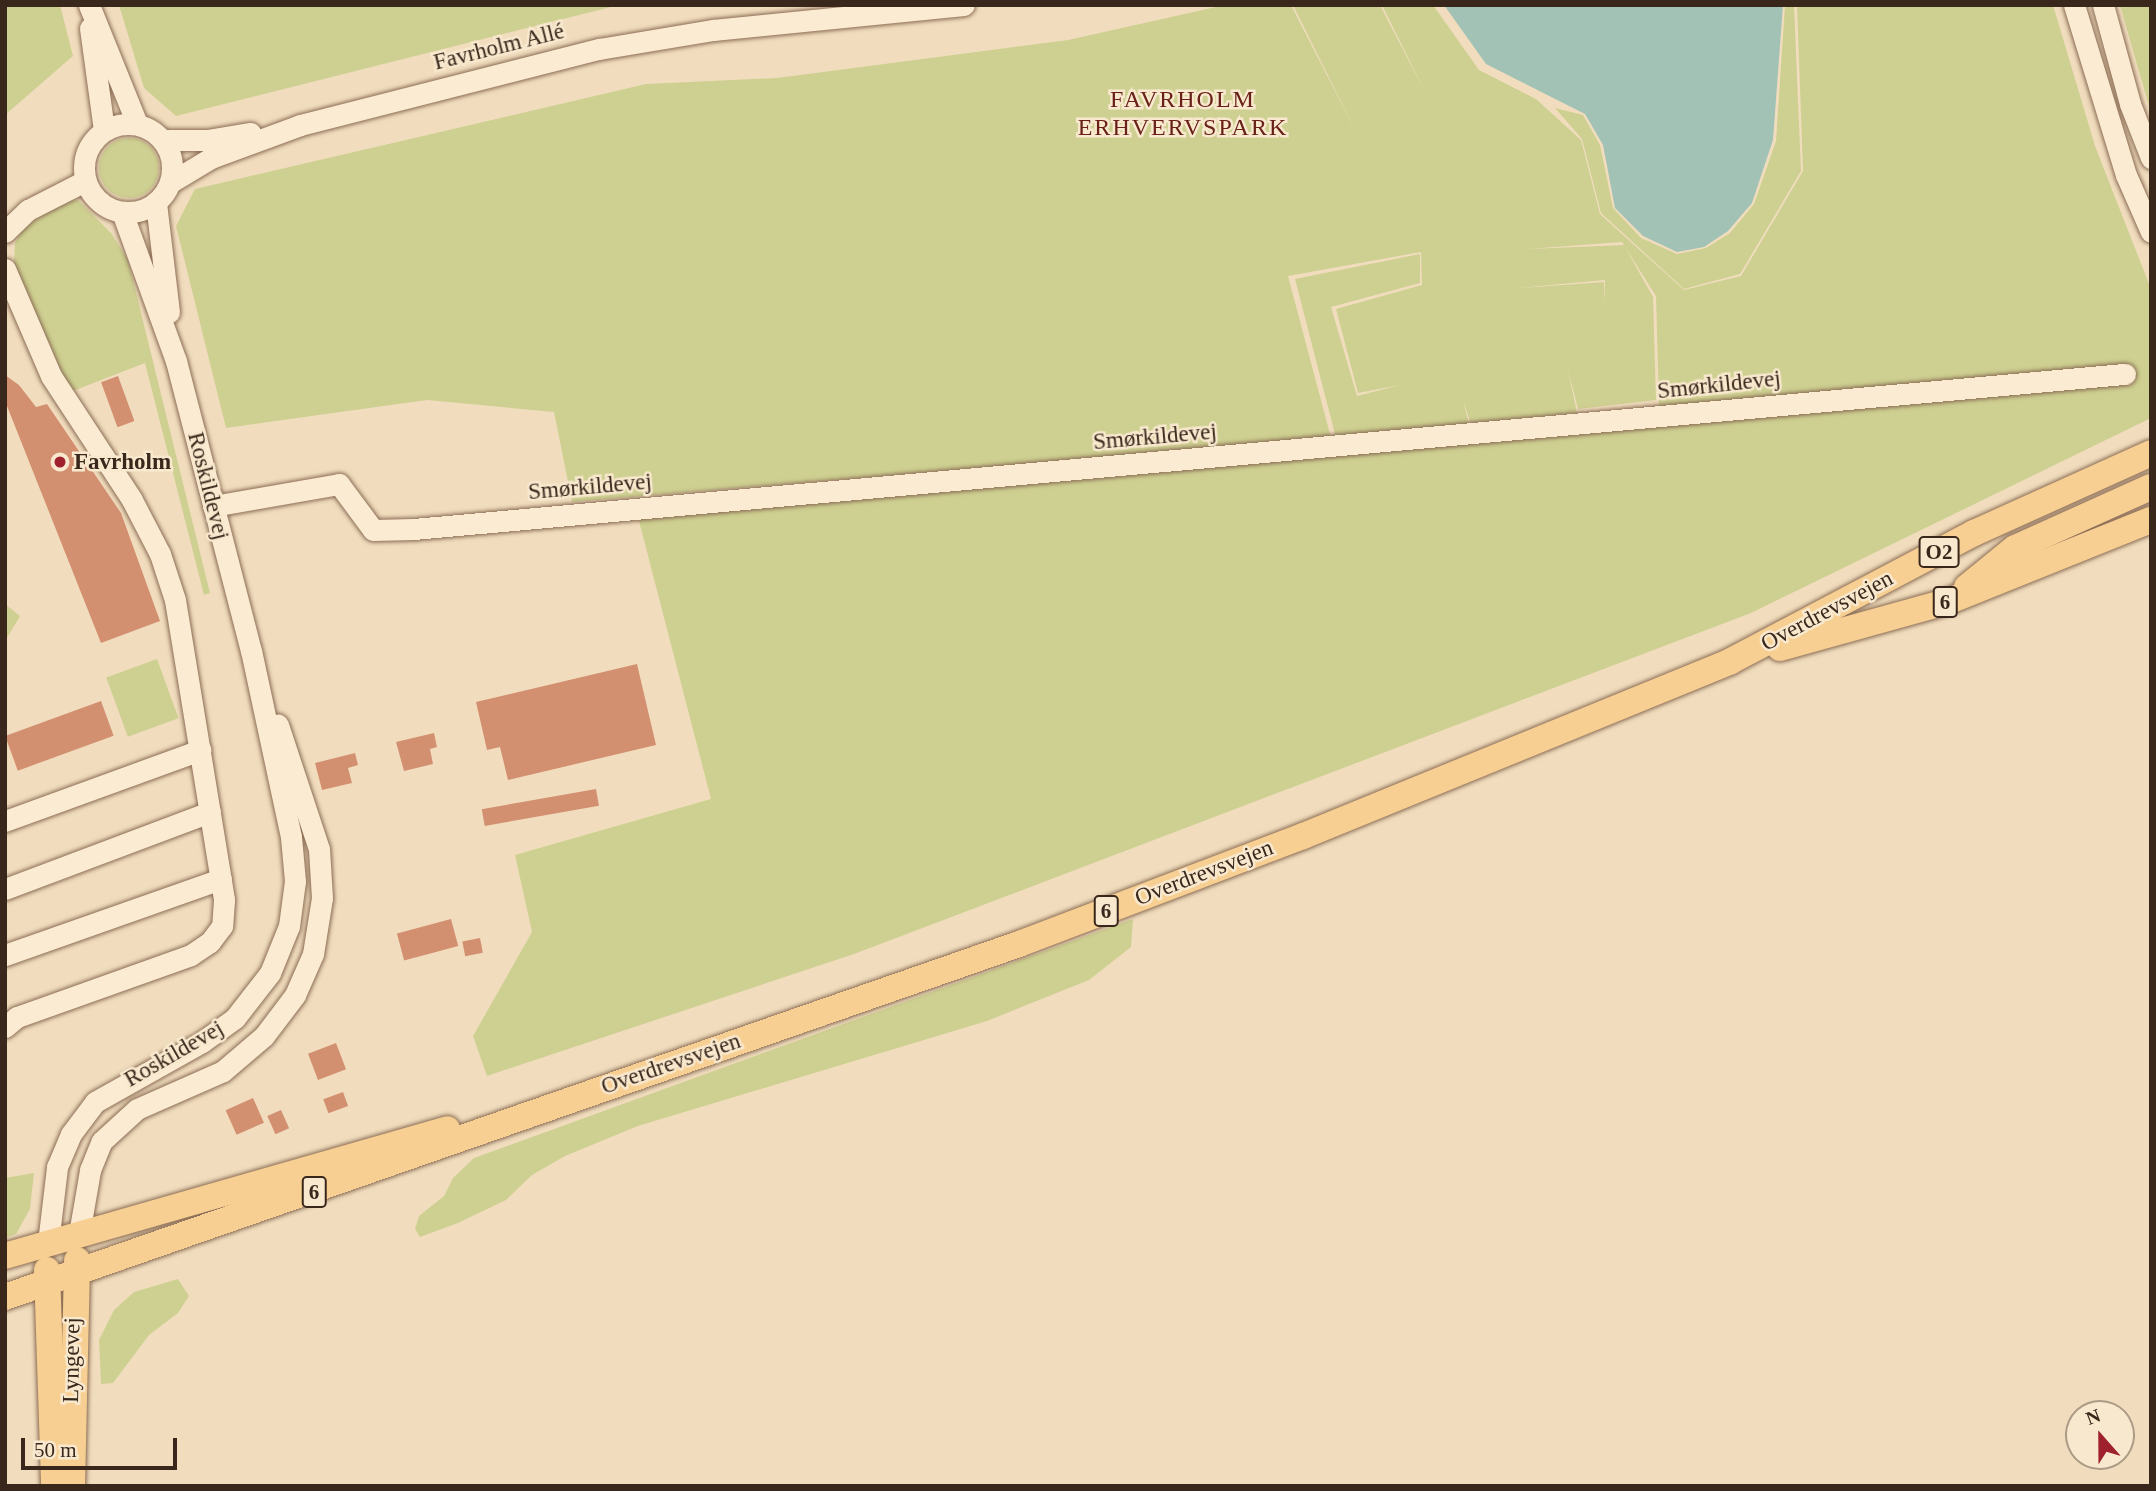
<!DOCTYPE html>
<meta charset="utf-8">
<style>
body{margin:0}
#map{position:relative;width:2156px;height:1491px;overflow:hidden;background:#f1ddbe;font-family:Georgia,serif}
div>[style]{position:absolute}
.green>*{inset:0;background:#ced091;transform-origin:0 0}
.round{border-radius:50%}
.water>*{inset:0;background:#a2c2b6}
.building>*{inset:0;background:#d29071;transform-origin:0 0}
.roads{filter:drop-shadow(0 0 2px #8b6d55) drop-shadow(0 0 2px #8b6d55)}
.minor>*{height:21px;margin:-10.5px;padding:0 10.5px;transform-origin:10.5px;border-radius:10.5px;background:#fbebd2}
.minor>.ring{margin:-10.5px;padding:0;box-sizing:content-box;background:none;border:21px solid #fbebd2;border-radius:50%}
.major>*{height:26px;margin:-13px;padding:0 13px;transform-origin:13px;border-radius:13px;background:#f8cf92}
.dots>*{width:19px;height:19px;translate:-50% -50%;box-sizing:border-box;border:4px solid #f8e8ce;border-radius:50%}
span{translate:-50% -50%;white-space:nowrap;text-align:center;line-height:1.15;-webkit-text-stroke:5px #f8e8ce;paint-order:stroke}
.shield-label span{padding:2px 5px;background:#f8e8ce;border:2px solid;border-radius:5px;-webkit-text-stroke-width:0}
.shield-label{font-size:21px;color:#39271b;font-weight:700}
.street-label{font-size:23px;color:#39271b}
.poi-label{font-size:23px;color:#39271b;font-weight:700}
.left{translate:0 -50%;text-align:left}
.neighbourhood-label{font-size:24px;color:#692117;letter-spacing:2px}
.frame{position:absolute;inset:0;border:7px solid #39271b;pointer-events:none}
.north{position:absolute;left:2065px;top:1400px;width:70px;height:70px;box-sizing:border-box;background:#f8e8ce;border:2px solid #ac9b86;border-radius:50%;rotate:339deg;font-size:19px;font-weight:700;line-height:28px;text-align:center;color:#39271b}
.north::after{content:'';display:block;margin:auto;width:24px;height:32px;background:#9e212d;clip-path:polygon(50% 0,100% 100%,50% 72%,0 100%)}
.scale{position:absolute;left:21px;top:1438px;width:156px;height:32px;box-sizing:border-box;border:4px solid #39271b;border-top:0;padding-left:9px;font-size:21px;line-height:24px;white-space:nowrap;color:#39271b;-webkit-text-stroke:5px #f8e8ce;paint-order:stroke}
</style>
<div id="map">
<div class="green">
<div style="clip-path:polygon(5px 5px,60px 5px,73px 56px,5px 115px)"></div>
<div style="clip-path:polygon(119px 5px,619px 5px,176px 116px,144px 88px)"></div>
<div style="clip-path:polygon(evenodd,1225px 5px,1291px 5px,1357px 134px,1293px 5px,1380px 5px,1426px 94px,1382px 5px,1433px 5px,1479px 70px,1536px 99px,1581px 140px,1600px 214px,1684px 290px,1741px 276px,1803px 171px,1797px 5px,2053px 5px,2095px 146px,2151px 289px,2151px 418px,1751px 613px,854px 954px,487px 1076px,473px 1036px,532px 932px,515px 855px,711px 799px,639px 521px,644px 500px,1330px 442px,1659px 406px,1656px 296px,1625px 247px,1653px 297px,1656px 400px,1578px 409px,1568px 370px,1577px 413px,1471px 424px,1463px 400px,1469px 424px,1336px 438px,1295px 279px,1420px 254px,1420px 283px,1331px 307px,1357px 396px,1400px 385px,1358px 393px,1336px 309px,1422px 285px,1421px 252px,1288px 276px,1331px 438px,572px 502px,554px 412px,427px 400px,226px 428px,176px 226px,195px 189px,646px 84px,777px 78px,1068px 40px,1225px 5px,1622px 242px,1624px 245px,1528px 249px,1622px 242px,1225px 5px,1605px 280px,1605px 304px,1604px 282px,1519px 288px,1605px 280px)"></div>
<div style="clip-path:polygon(1785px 5px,1794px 5px,1801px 171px,1740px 274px,1684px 289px,1601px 213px,1582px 139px,1555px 108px,1583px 115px,1600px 145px,1613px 208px,1641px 238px,1677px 254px,1706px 248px,1730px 233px,1754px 204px,1776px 141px)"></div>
<div style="clip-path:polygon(2120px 5px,2151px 5px,2151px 113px)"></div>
<div class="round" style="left:99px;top:138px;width:60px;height:60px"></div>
<div style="clip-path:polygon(78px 200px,111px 233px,128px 260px,210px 593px,204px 595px,145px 363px,73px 391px,54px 362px,14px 262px,15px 243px,24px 227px,64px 202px)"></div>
<div style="clip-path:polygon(5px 604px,20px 616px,5px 641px)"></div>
<div style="left:157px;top:659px;width:63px;height:54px;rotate:70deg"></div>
<div style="clip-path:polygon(1133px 919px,1131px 947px,1089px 980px,987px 1021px,638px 1126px,565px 1156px,532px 1175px,506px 1200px,458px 1223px,420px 1237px,415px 1229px,419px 1216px,444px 1196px,453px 1178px,474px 1158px)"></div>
<div style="clip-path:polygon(34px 1173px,30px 1209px,16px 1234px,5px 1238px,5px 1178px)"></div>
<div style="clip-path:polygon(178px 1279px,189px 1296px,178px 1313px,149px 1335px,113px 1383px,101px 1384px,99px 1340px,114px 1310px,134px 1292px)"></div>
</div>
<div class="water">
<div style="clip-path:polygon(1444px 5px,1783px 5px,1773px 140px,1752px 203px,1728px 231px,1704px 247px,1677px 252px,1643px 236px,1615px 208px,1603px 145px,1585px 114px,1486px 64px)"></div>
</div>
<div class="building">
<div style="clip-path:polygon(5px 375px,19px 385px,36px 407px,47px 404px,121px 513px,160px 621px,101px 643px,5px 401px)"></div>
<div style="left:118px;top:376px;width:48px;height:18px;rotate:70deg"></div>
<div style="clip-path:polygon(637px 664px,656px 745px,508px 780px,500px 747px,487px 750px,476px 702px)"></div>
<div style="left:101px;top:701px;width:37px;height:102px;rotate:70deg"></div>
<div style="clip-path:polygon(434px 733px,437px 747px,430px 749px,433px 764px,404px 771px,396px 742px)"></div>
<div style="clip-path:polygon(355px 753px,358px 765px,348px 768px,352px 783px,322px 790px,315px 763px)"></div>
<div style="left:596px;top:789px;width:17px;height:116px;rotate:80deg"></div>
<div style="left:451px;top:919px;width:28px;height:56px;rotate:75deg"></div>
<div style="left:480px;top:938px;width:15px;height:18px;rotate:79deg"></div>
<div style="left:336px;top:1043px;width:28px;height:30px;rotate:69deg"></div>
<div style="left:343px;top:1092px;width:15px;height:21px;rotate:70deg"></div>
<div style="left:253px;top:1098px;width:27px;height:30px;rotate:66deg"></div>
<div style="left:281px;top:1110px;width:20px;height:15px;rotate:66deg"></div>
</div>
<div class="roads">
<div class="minor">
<div style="left:89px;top:5px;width:128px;rotate:68deg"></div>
<div style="left:2074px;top:5px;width:178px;rotate:73deg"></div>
<div style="left:2126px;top:175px;width:62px;rotate:66.3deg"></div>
<div style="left:2103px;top:5px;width:103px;rotate:74.7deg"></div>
<div style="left:2130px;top:104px;width:58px;rotate:68.7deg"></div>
<div style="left:90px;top:28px;width:103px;rotate:82.2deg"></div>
<div class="ring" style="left:84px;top:124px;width:67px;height:67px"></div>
<div style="left:163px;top:140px;width:44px"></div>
<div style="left:207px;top:140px;width:44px;rotate:-9.2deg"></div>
<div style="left:171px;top:182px;width:47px;rotate:-31deg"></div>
<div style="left:211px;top:158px;width:95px;rotate:-20.3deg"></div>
<div style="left:300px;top:125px;width:309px;rotate:-14.3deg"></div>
<div style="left:599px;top:49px;width:116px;rotate:-9.5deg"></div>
<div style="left:713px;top:30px;width:252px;rotate:-5.7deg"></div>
<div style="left:156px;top:203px;width:110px;rotate:83.2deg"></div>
<div style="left:5px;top:232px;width:32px;rotate:-44deg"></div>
<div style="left:28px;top:210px;width:64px;rotate:-27deg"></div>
<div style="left:5px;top:269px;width:116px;rotate:66.7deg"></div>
<div style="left:51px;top:376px;width:148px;rotate:56.8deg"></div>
<div style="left:132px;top:500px;width:61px;rotate:62.6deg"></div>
<div style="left:160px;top:554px;width:48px;rotate:71.9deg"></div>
<div style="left:175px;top:600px;width:304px;rotate:80.7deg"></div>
<div style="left:224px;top:900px;width:26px;rotate:94deg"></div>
<div style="left:222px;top:926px;width:20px;rotate:127deg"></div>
<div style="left:210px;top:942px;width:23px;rotate:146deg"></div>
<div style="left:191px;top:955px;width:185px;rotate:160.4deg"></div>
<div style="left:17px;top:1017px;width:16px;rotate:140deg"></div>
<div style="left:213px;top:506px;width:128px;rotate:-9.9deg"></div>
<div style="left:339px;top:484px;width:57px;rotate:53.5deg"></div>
<div style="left:373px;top:530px;width:41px;rotate:-1.4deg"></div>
<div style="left:414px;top:529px;width:1718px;rotate:-5.18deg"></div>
<div style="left:5px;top:821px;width:208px;rotate:-20deg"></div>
<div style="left:5px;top:889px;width:219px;rotate:-20.6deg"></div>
<div style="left:5px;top:955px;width:229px;rotate:-19.4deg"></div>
<div style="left:79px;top:1234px;width:65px;rotate:-80.2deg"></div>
<div style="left:90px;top:1170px;width:31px;rotate:-68deg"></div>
<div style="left:102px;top:1141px;width:47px;rotate:-42.4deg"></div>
<div style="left:137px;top:1109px;width:94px;rotate:-23.8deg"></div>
<div style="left:223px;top:1071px;width:54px;rotate:-40.5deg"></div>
<div style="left:264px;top:1036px;width:51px;rotate:-52.9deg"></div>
<div style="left:295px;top:995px;width:45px;rotate:-66.3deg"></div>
<div style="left:313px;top:954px;width:57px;rotate:-80.9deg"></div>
<div style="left:322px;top:898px;width:49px;rotate:-93.5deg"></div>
<div style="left:319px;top:849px;width:131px;rotate:-108.3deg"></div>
<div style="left:48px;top:1243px;width:77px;rotate:-83.2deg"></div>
<div style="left:57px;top:1167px;width:36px;rotate:-67deg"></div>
<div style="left:71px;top:1134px;width:40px;rotate:-53deg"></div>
<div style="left:95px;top:1102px;width:123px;rotate:-29.3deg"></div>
<div style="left:202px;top:1042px;width:41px;rotate:-36deg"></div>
<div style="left:235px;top:1018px;width:57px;rotate:-52.1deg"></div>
<div style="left:270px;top:973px;width:51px;rotate:-68deg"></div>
<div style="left:289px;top:926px;width:45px;rotate:-82.4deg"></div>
<div style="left:295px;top:881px;width:44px;rotate:-95.2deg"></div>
<div style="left:291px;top:837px;width:190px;rotate:-102.1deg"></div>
<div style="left:251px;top:651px;width:300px;rotate:-104.5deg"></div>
<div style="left:176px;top:361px;width:158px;rotate:-109.9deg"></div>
</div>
<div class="major">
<div style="left:1967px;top:587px;width:62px;rotate:-39.1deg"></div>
<div style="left:2015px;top:548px;width:149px;rotate:-24.2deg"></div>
<div style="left:1780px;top:648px;width:175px;rotate:-15.5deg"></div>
<div style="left:1949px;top:601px;width:218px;rotate:-21.9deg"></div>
<div style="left:5px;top:1256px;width:460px;rotate:-16deg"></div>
<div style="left:47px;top:1270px;width:216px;rotate:88.1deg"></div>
<div style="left:5px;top:1297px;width:1074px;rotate:-19.19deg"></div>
<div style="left:1019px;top:944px;width:304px;rotate:-20.8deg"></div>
<div style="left:1303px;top:836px;width:462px;rotate:-22.2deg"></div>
<div style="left:1731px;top:661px;width:275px;rotate:-27.8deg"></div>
<div style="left:1974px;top:533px;width:194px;rotate:-24.3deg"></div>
<div style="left:72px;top:1486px;width:226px;rotate:-88.7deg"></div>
</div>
</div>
<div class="dots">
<div style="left:60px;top:462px;background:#9e212d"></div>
</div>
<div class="shield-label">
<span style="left:1939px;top:552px">O2</span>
<span style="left:1945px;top:602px">6</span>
<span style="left:1106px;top:911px">6</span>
<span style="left:314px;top:1192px">6</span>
</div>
<div class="street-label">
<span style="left:499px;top:47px;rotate:-14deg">Favrholm Allé</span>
<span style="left:1719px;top:385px;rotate:-6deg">Smørkildevej</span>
<span style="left:1155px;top:437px;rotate:-5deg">Smørkildevej</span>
<span style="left:208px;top:486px;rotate:76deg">Roskildevej</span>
<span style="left:590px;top:487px;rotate:-5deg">Smørkildevej</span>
<span style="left:1827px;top:611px;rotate:-28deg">Overdrevsvejen</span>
<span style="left:1204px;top:873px;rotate:-21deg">Overdrevsvejen</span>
<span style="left:174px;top:1054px;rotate:-30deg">Roskildevej</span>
<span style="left:671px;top:1064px;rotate:-19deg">Overdrevsvejen</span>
<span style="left:72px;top:1360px;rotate:-89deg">Lyngevej</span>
</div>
<div class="poi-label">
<span class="left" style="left:74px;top:462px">Favrholm</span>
</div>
<div class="neighbourhood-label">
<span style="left:1183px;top:114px">FAVRHOLM<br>ERHVERVSPARK</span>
</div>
<div class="frame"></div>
<div class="north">N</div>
<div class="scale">50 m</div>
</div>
